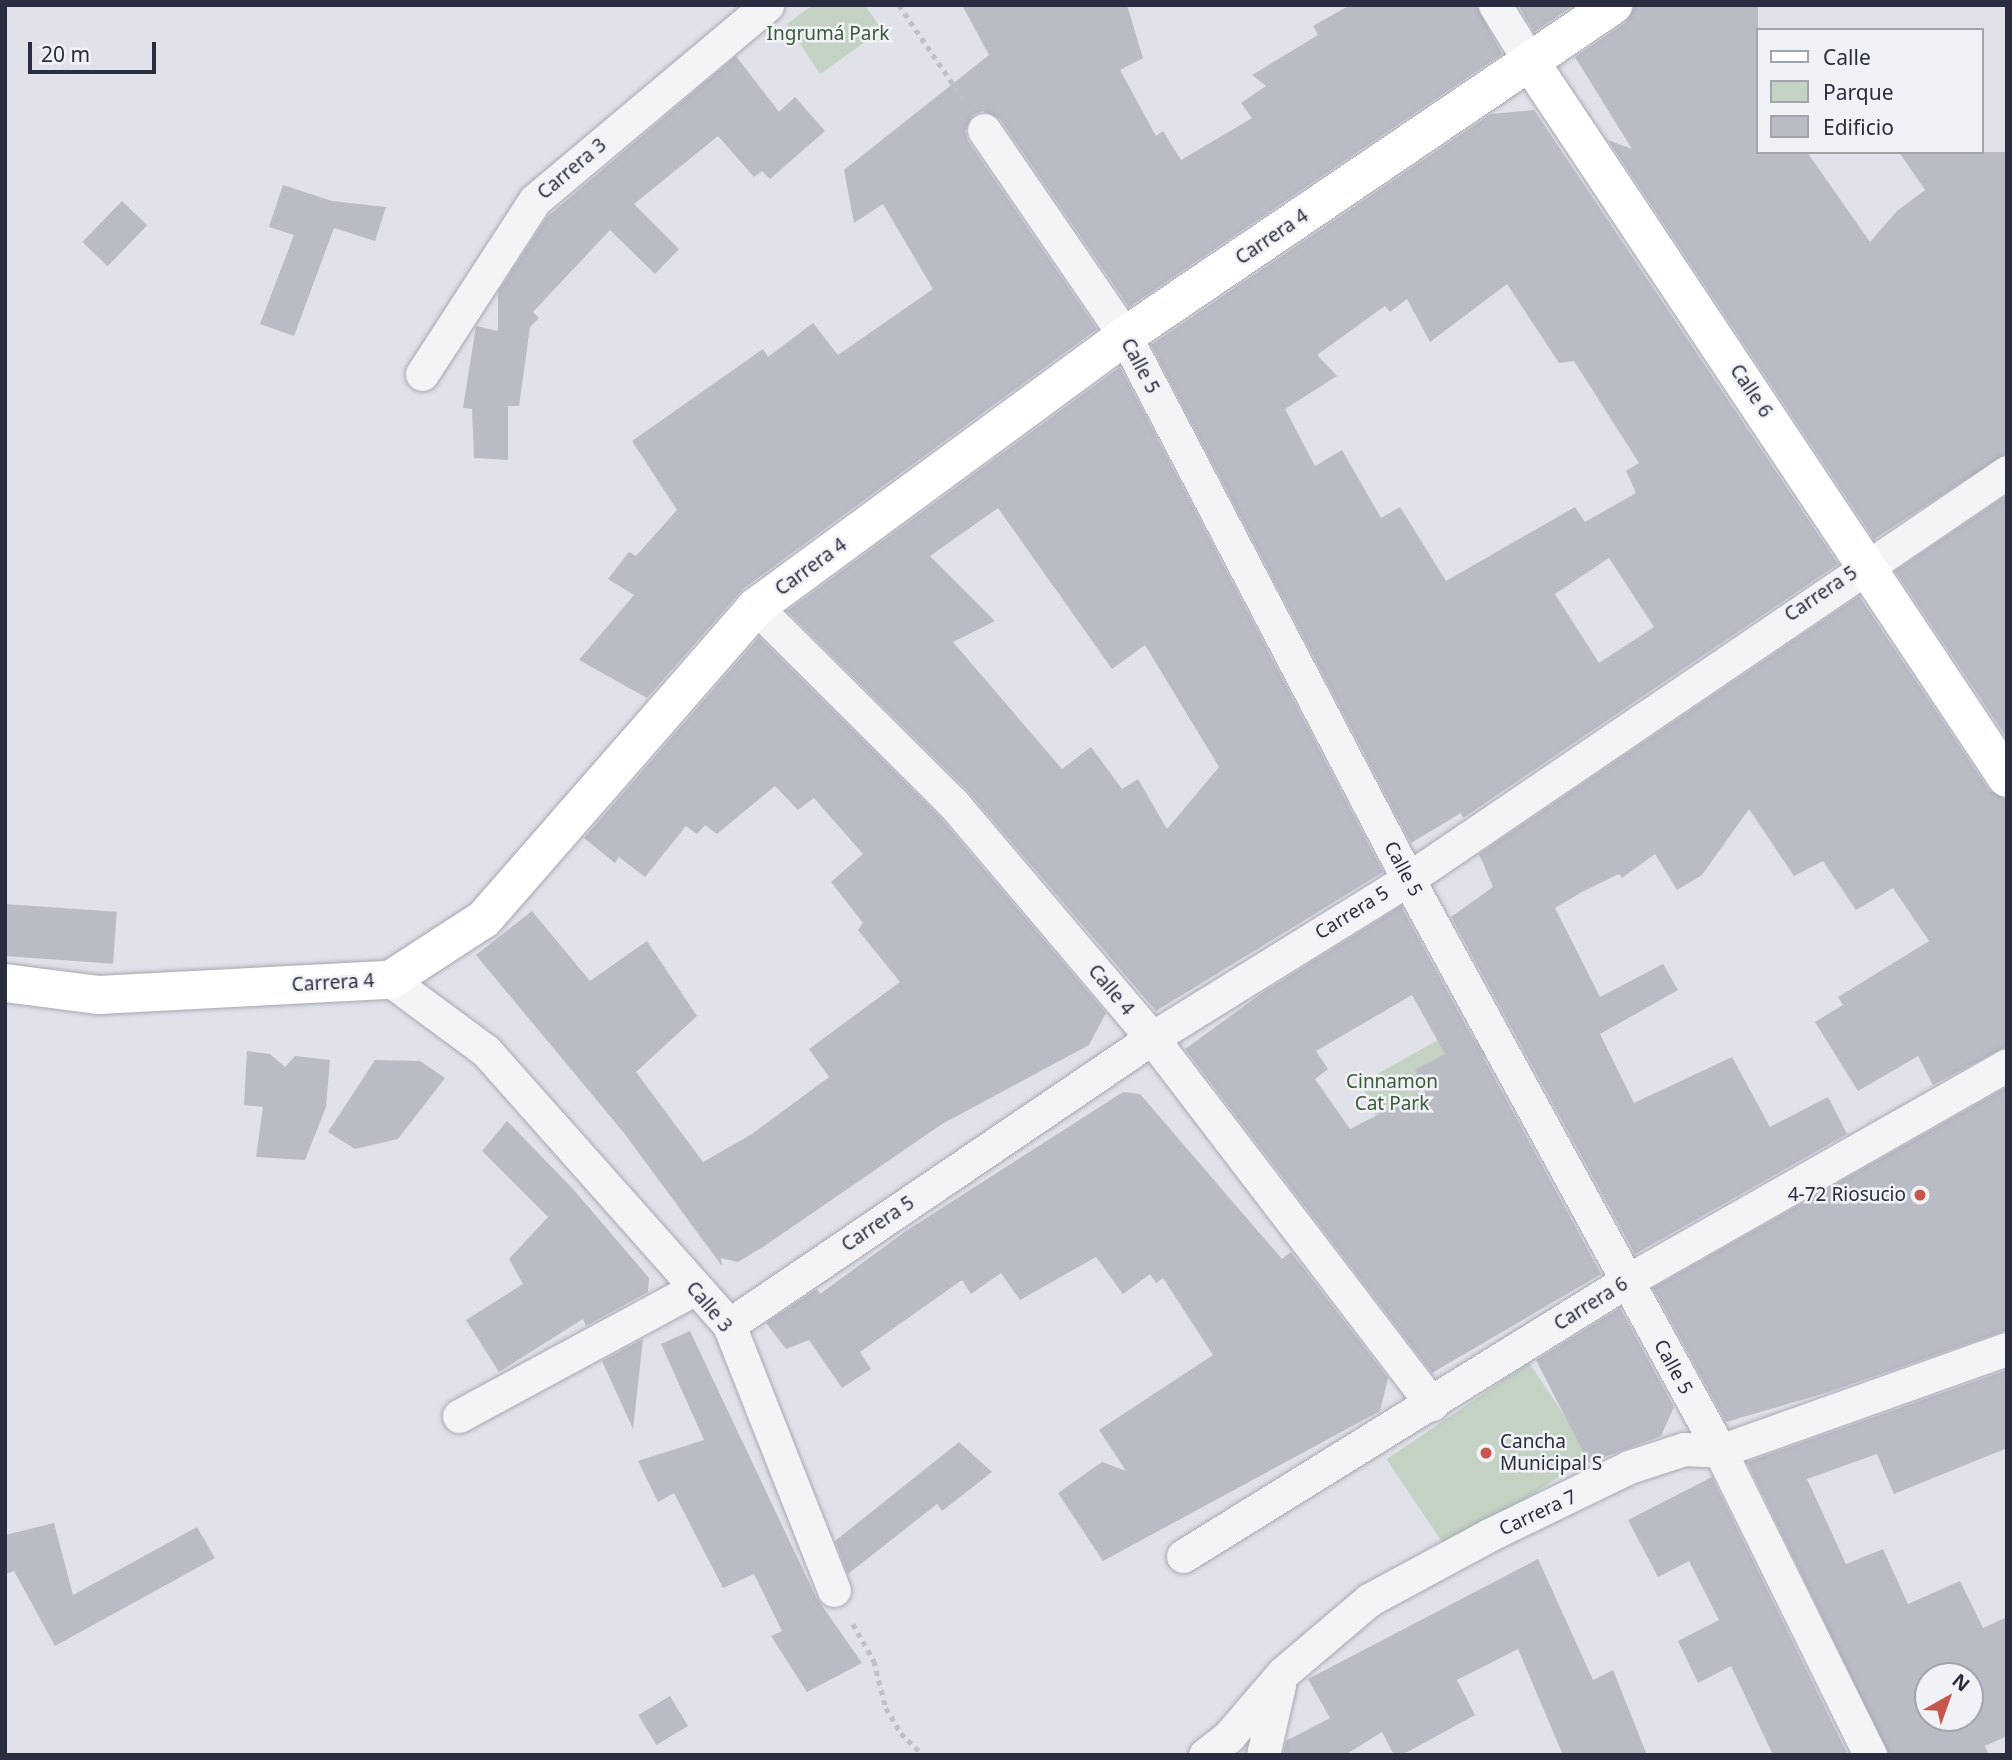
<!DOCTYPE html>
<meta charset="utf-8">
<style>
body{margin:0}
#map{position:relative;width:2012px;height:1760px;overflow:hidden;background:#e1e2e9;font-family:"Noto Sans",sans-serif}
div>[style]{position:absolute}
.green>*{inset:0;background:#c3d2c3;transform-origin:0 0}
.building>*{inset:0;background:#b9bbc5;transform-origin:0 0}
.path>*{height:4.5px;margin-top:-2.25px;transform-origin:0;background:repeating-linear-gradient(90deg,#bfc0c7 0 5px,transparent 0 10px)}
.roads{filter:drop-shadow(0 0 2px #a6a8b3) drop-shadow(0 0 2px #a6a8b3)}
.street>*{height:33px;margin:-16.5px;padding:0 16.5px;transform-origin:16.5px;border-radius:16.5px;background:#f4f4f7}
.secondary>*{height:38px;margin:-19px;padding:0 19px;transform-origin:19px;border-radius:19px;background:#fff}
.primary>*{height:38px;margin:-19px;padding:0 19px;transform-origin:19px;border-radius:19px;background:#fff}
.dots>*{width:19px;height:19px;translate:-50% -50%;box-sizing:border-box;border:4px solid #f1f2f6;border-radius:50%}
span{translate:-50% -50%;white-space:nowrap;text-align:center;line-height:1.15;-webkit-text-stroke:5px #f1f2f6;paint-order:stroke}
.park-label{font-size:19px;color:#385b39}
.street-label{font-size:19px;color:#2a2d40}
.poi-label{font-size:19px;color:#2a2d40}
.right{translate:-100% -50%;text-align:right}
.left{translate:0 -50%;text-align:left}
.frame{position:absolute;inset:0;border:7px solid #2a2d40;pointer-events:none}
.legend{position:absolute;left:1756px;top:28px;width:228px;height:126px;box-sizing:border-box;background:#f1f2f6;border:2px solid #a1a3ad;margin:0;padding:9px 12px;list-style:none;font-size:21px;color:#2a2d40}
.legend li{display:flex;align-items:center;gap:14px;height:35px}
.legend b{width:35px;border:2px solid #a1a3ad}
.north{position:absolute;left:1914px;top:1662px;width:70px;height:70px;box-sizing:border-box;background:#f1f2f6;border:2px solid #a1a3ad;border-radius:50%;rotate:40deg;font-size:19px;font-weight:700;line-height:28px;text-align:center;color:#2a2d40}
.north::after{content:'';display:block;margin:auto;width:24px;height:32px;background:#c7564d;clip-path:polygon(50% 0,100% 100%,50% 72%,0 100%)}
.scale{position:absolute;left:28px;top:42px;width:128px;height:32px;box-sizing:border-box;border:4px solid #2a2d40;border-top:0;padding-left:9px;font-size:21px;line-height:24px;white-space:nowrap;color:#2a2d40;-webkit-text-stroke:5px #f1f2f6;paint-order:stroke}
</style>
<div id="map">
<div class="green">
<div style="clip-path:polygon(813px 5px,865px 5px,882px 30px,820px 74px,787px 24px)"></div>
<div style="clip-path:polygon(1465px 1025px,1478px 1045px,1490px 1043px,1498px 1059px,1473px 1056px,1421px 1091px,1385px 1137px,1361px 1083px)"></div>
<div style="left:1529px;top:1363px;width:111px;height:172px;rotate:56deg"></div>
</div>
<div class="building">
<div style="clip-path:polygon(962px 5px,1127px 5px,1143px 58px,1120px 70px,1156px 136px,1163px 131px,1181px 160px,1252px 118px,1241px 103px,1266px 86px,1252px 75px,1318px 35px,1313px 26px,1350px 5px,1476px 5px,1502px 54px,1129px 307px,1000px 119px,983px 111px,973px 115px,965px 131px,968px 141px,1097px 329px,743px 589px,647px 698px,579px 660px,634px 595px,608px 579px,629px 552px,636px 556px,677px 510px,632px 441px,763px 349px,768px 357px,813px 323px,838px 355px,933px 289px,883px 204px,854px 223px,844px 170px,989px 55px)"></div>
<div style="clip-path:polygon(1518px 5px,1574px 5px,1534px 32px)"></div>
<div style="clip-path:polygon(1635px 5px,1758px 5px,1758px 152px,1807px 152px,1870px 242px,1897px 211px,1925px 190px,1899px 152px,2007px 152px,2007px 453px,1874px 539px,1608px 140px,1632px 149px,1575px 57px,1625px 23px)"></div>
<div style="clip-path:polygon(736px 56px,779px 112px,795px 97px,825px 131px,770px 179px,762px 171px,754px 177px,718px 136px,634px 204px,679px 249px,655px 274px,610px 230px,533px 312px,539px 318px,530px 327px,519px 406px,508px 406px,508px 460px,474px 458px,472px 409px,463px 408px,476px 326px,498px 331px,498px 292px,547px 217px)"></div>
<div style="clip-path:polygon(evenodd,1534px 110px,1838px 564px,1463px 818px,1461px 813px,1411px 843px,1151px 345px,1491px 114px,1534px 110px,1507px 284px,1559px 363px,1574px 361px,1639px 463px,1626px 471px,1636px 493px,1585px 522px,1575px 507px,1446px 581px,1400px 507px,1381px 518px,1342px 450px,1315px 466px,1285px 409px,1337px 376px,1317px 355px,1385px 306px,1390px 312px,1407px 299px,1430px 342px,1507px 284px,1534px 110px,1609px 558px,1654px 627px,1599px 663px,1555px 594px,1609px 558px)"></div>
<div style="clip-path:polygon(283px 185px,332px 201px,386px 207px,375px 241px,334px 228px,294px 336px,260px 324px,294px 235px,269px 227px)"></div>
<div style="left:122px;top:201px;width:35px;height:57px;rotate:44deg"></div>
<div style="clip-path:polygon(evenodd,1120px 367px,1383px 872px,1156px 1011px,967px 790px,787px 611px,1120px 367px,998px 508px,1112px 669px,1145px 645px,1219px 767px,1167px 829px,1138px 779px,1122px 789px,1091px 747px,1062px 769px,953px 642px,995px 621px,930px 556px,998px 508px)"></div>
<div style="clip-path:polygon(2007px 495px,2007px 738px,1895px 571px)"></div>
<div style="clip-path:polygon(1859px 596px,1989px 790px,2007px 800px,2007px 1046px,1933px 1085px,1918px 1056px,1858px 1091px,1815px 1022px,1843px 1005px,1838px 997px,1929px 941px,1893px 888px,1856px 910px,1823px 861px,1794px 876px,1749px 809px,1702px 875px,1677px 890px,1655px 854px,1622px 878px,1619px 874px,1582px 892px,1555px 908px,1600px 997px,1663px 964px,1678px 990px,1600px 1034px,1634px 1103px,1732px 1057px,1770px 1127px,1828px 1097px,1847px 1134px,1635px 1254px,1451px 917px,1493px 887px,1479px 854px)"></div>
<div style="clip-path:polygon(759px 637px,938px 815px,1106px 1013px,1089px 1045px,942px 1124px,763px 1247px,738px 1262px,721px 1258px,722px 1266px,624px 1133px,476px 955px,532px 911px,590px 981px,647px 941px,697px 1016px,636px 1072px,703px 1162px,752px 1134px,829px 1077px,809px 1049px,900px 982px,858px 930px,863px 923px,831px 882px,863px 854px,814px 798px,798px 810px,775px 786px,717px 834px,705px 825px,697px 834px,686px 826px,645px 877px,619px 857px,615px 863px,584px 838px)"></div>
<div style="left:5px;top:904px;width:112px;height:52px;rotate:4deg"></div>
<div style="clip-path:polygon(evenodd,1401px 906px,1601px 1274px,1432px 1373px,1185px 1049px,1265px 991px,1401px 906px,1412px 995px,1445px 1054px,1415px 1070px,1425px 1091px,1350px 1129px,1315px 1079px,1328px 1069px,1316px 1051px,1412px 995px)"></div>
<div style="clip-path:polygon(247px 1051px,270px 1054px,285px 1067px,295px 1056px,330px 1060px,326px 1107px,305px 1160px,256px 1157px,263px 1107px,244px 1105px)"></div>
<div style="clip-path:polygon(375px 1060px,420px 1061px,445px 1078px,398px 1139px,355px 1149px,328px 1132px)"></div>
<div style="clip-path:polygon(2007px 1087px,2007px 1330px,1829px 1392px,1726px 1422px,1653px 1288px)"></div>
<div style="clip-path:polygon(1123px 1092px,1140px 1094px,1282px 1259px,1291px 1252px,1388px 1378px,1380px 1411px,1103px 1561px,1058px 1493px,1102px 1462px,1126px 1471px,1099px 1430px,1213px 1355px,1163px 1278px,1156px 1283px,1150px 1274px,1123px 1294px,1096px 1257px,1020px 1300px,1001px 1273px,971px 1294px,962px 1280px,860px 1352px,871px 1369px,842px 1388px,809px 1340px,786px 1349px,766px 1323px,817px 1289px,820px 1294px,906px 1231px)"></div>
<div style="clip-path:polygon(507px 1121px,573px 1189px,649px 1278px,648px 1292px,586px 1326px,583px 1319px,499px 1372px,466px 1320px,523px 1284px,509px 1259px,548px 1217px,482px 1151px)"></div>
<div style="clip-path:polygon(1620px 1308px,1674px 1407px,1661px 1436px,1589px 1463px,1536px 1360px)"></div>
<div style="clip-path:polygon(690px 1331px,816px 1597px,862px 1663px,807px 1692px,771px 1636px,782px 1631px,754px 1574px,723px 1588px,674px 1493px,658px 1502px,638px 1461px,704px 1440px,661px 1344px)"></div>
<div style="clip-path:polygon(643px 1339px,633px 1429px,602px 1361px)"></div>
<div style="clip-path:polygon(evenodd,2007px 1370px,2007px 1448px,1894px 1494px,1877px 1454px,1807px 1479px,1846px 1564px,1883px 1549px,1908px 1604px,1960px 1581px,1983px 1628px,2007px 1617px,2007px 1736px,1985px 1746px,1989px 1755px,1889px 1755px,1747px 1462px,2007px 1370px,1928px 1676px,1970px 1676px,1970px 1718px,1928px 1718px,1928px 1676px)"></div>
<div style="clip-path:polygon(959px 1442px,992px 1472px,942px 1511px,937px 1504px,848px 1574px,835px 1541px)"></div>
<div style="clip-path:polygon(1712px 1477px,1848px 1755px,1773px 1755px,1731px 1666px,1698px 1683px,1678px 1641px,1719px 1620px,1689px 1561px,1658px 1577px,1628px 1520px)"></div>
<div style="clip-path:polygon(54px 1523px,73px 1595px,197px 1527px,215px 1558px,55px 1646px,14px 1571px,5px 1574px,5px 1535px)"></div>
<div style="clip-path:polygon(1538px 1559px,1593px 1680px,1613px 1670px,1647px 1755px,1563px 1755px,1518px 1649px,1457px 1680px,1475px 1715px,1402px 1755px,1394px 1755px,1382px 1732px,1345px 1755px,1283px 1755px,1286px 1741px,1330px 1718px,1308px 1679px)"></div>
<div style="left:670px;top:1696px;width:35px;height:37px;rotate:59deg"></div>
</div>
<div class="path">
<div style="left:899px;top:5px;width:115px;rotate:55.6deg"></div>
<div style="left:853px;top:1624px;width:43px;rotate:60.4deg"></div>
<div style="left:874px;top:1661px;width:49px;rotate:75.7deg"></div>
<div style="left:886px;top:1708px;width:29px;rotate:59deg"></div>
<div style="left:901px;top:1733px;width:31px;rotate:45deg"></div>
</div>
<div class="roads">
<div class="street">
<div style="left:1495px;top:5px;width:67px;rotate:58.4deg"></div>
<div style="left:984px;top:130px;width:250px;rotate:55.6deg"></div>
<div style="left:1125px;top:336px;width:612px;rotate:62.47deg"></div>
<div style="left:1408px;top:879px;width:652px;rotate:61.39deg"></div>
<div style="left:1720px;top:1451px;width:339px;rotate:63.7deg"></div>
<div style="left:422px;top:374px;width:207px;rotate:-57deg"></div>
<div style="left:535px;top:200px;width:303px;rotate:-40deg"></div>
<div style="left:756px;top:607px;width:276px;rotate:44.9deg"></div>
<div style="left:952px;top:802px;width:309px;rotate:49.7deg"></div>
<div style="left:1152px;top:1038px;width:461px;rotate:52.6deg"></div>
<div style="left:390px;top:980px;width:119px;rotate:36.5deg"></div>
<div style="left:486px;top:1051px;width:366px;rotate:48.4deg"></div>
<div style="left:729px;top:1325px;width:285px;rotate:68.4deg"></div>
<div style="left:729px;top:1325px;width:511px;rotate:-34.16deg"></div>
<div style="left:1152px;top:1038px;width:301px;rotate:-31.8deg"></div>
<div style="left:1408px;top:879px;width:724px;rotate:-34.19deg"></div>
<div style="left:459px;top:1416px;width:267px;rotate:-28.4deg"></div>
<div style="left:1183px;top:1556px;width:520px;rotate:-31.8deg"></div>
<div style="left:1625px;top:1282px;width:439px;rotate:-29.6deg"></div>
<div style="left:1205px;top:1755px;width:31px;rotate:-38deg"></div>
<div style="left:1229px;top:1736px;width:83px;rotate:-49.4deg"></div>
<div style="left:1283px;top:1673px;width:113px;rotate:-40.3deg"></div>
<div style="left:1369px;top:1600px;width:136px;rotate:-28.4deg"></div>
<div style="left:1489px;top:1535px;width:156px;rotate:-25.9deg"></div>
<div style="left:1629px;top:1467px;width:58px;rotate:-18.1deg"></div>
<div style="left:1684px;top:1449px;width:36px;rotate:3deg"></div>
<div style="left:1720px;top:1451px;width:305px;rotate:-19.6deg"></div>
<div style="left:1263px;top:1755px;width:72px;rotate:-77.1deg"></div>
</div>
<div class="secondary">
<div style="left:1530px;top:62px;width:860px;rotate:56.33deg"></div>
</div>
<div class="primary">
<div style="left:5px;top:983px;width:95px;rotate:7.3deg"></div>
<div style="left:99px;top:995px;width:291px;rotate:-3deg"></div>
<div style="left:390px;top:980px;width:112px;rotate:-33deg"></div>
<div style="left:484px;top:919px;width:414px;rotate:-48.9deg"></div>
<div style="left:756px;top:607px;width:458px;rotate:-36.3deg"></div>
<div style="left:1125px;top:336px;width:590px;rotate:-34.15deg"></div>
</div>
</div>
<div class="dots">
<div style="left:1920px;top:1195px;background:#c7564d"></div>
<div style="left:1486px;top:1453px;background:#c7564d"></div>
</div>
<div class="park-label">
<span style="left:828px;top:34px">Ingrumá Park</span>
<span style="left:1392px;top:1093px">Cinnamon<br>Cat Park</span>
</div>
<div class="street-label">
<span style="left:572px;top:169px;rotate:-40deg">Carrera 3</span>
<span style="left:1272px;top:237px;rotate:-34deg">Carrera 4</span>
<span style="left:1140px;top:366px;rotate:62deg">Calle 5</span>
<span style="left:1751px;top:391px;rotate:56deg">Calle 6</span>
<span style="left:811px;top:567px;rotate:-36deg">Carrera 4</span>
<span style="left:1821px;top:594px;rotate:-34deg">Carrera 5</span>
<span style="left:1403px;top:869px;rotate:62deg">Calle 5</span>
<span style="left:1352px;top:913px;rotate:-32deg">Carrera 5</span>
<span style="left:333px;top:983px;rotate:-3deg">Carrera 4</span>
<span style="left:1111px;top:990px;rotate:50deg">Calle 4</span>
<span style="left:878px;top:1224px;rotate:-34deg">Carrera 5</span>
<span style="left:1591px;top:1304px;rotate:-32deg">Carrera 6</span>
<span style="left:709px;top:1307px;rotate:50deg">Calle 3</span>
<span style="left:1673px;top:1367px;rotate:61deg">Calle 5</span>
<span style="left:1538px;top:1513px;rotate:-25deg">Carrera 7</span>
</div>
<div class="poi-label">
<span class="right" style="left:1906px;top:1195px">4-72 Riosucio</span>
<span class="left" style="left:1500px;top:1453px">Cancha<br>Municipal S</span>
</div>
<div class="frame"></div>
<ul class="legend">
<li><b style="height:9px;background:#fff"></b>Calle</li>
<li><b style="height:19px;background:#c3d2c3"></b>Parque</li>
<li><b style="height:19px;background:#b9bbc5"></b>Edificio</li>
</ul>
<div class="north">N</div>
<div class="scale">20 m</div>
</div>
